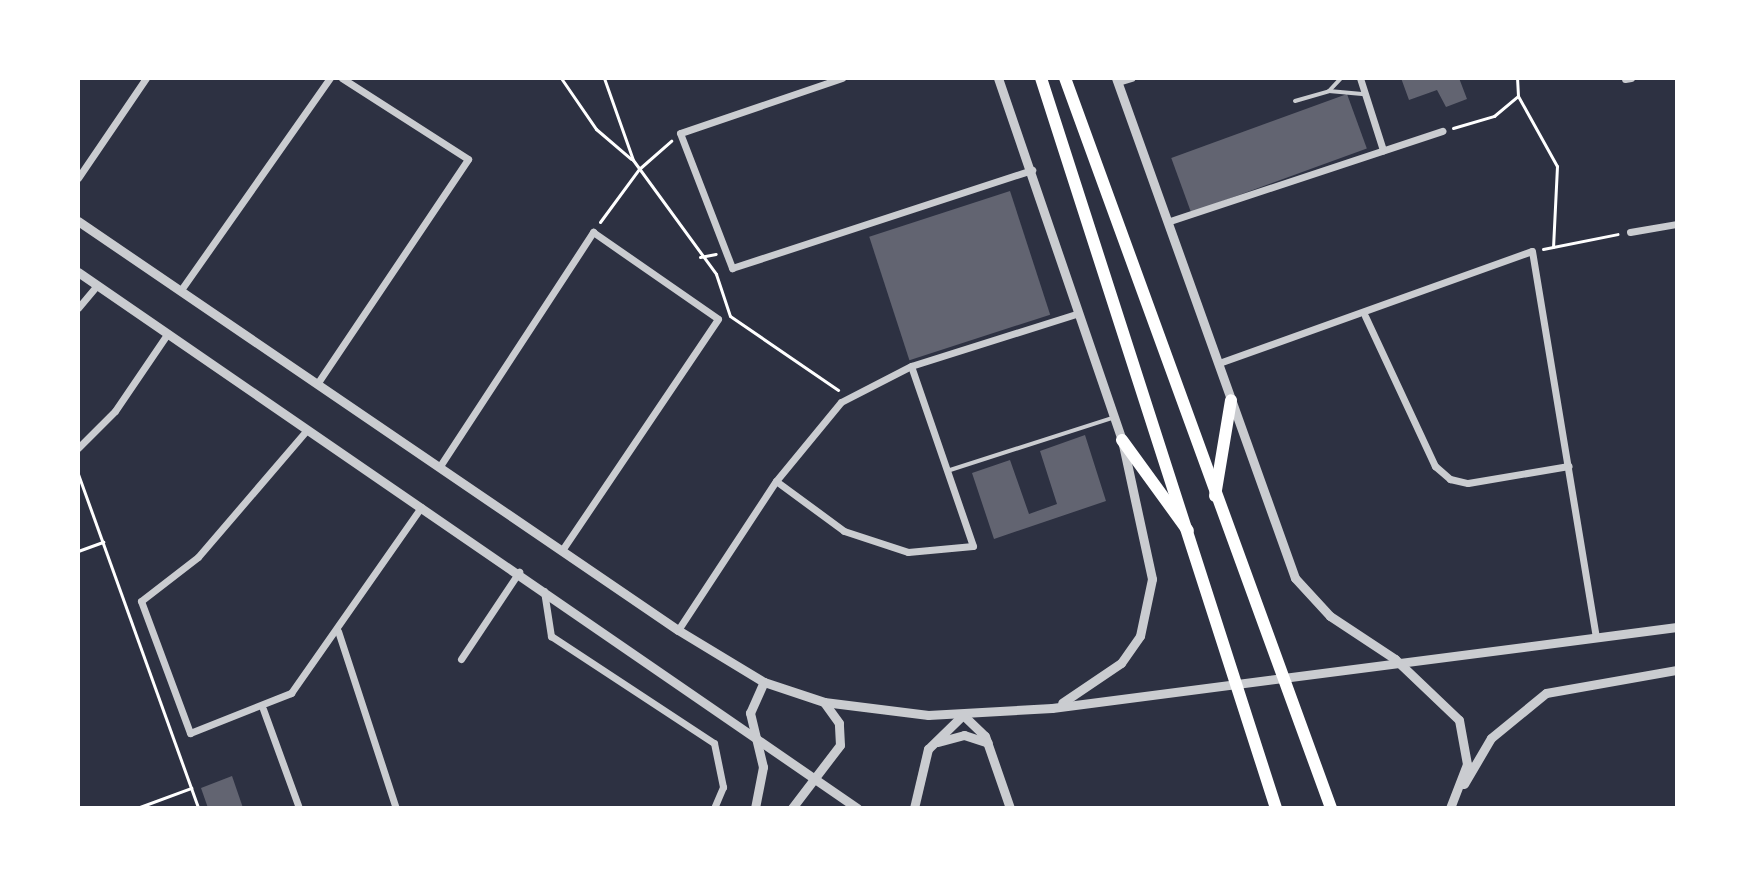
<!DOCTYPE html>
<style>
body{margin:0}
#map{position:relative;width:1755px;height:886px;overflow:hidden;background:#2d3142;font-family:"DM Sans",sans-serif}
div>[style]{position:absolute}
.building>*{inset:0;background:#626471;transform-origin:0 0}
.path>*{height:3px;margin:-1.5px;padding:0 1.5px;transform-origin:1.5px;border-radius:1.5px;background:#fff}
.service>*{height:4px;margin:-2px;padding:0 2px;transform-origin:2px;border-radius:2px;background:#caccd0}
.minor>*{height:7px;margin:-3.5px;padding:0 3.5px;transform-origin:3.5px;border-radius:3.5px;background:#caccd0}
.tertiary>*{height:9px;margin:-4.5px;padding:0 4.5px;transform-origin:4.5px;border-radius:4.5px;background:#caccd0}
.primary>*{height:12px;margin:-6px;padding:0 6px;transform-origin:6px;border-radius:6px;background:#fff}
span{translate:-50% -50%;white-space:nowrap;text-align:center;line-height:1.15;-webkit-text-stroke:6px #fff;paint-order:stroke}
.frame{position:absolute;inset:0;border:80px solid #fff;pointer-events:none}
</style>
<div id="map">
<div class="building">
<div style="clip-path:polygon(1401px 78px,1459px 78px,1467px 99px,1446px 107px,1437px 90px,1409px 100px)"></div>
<div style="left:1347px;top:94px;width:58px;height:187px;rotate:70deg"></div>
<div style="left:1010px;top:191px;width:130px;height:148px;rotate:72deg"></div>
<div style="clip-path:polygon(1085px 435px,1106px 501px,994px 539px,972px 473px,1010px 460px,1029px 514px,1057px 504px,1040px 451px)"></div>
<div style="clip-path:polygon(232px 776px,243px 808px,208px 808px,201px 788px)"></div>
</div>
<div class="path">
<div style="left:561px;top:78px;width:62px;rotate:55.5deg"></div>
<div style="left:596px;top:129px;width:46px;rotate:40.6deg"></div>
<div style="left:604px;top:78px;width:87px;rotate:70.5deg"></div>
<div style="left:633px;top:160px;width:141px;rotate:53.9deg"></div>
<div style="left:716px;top:274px;width:44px;rotate:71.6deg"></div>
<div style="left:730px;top:316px;width:131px;rotate:34.4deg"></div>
<div style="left:1518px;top:96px;width:80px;rotate:60.9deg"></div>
<div style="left:1557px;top:166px;width:81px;rotate:92.8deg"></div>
<div style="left:1453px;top:128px;width:43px;rotate:-16.3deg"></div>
<div style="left:1494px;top:116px;width:31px;rotate:-40deg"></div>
<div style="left:1518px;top:96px;width:18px;rotate:-93deg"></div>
<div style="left:600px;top:222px;width:66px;rotate:-53.7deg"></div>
<div style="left:639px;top:169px;width:43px;rotate:-41.2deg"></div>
<div style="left:1543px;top:249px;width:76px;rotate:-11.3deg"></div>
<div style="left:700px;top:257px;width:16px;rotate:-11deg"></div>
<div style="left:78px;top:474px;width:355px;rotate:70.2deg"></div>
<div style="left:78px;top:551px;width:27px;rotate:-20deg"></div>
<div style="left:137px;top:808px;width:58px;rotate:-20.3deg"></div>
</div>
<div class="service">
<div style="left:1329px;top:91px;width:18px;rotate:-47deg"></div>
<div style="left:1295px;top:101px;width:35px;rotate:-16deg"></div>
<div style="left:1329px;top:91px;width:36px;rotate:5deg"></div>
<div style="left:947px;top:471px;width:173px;rotate:-17.8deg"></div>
</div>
<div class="minor">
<div style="left:842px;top:78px;width:171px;rotate:161.2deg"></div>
<div style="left:680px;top:133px;width:145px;rotate:68.9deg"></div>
<div style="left:732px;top:268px;width:316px;rotate:-18.1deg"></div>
<div style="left:1360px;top:78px;width:76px;rotate:72.3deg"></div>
<div style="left:1625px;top:79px;width:6px;rotate:-9deg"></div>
<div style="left:1118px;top:82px;width:14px;rotate:-17deg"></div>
<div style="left:78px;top:178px;width:121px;rotate:-55.8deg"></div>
<div style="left:1170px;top:221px;width:287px;rotate:-18.3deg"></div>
<div style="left:1630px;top:232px;width:48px;rotate:-9.7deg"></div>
<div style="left:183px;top:287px;width:256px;rotate:-54.9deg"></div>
<div style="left:78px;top:308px;width:30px;rotate:-50deg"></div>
<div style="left:1365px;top:316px;width:166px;rotate:65deg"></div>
<div style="left:1435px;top:466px;width:20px;rotate:41deg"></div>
<div style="left:1450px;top:479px;width:18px;rotate:13deg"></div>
<div style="left:1468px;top:483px;width:102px;rotate:-9.6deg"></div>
<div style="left:1219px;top:363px;width:332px;rotate:-19.7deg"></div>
<div style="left:1532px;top:251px;width:392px;rotate:80.6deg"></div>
<div style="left:317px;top:384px;width:271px;rotate:-56.1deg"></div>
<div style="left:468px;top:159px;width:150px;rotate:-147.3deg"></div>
<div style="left:306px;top:431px;width:166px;rotate:130.6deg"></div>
<div style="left:198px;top:557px;width:72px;rotate:142.3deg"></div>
<div style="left:141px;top:601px;width:141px;rotate:69.6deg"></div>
<div style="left:190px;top:733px;width:109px;rotate:-21.6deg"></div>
<div style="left:291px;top:693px;width:227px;rotate:-55deg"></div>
<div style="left:78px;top:448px;width:52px;rotate:-45deg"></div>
<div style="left:115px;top:411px;width:94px;rotate:-55.8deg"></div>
<div style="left:440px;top:466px;width:280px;rotate:-56.8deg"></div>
<div style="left:593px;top:232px;width:152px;rotate:34.8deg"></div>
<div style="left:718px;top:319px;width:279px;rotate:124deg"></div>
<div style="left:776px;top:481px;width:84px;rotate:36.3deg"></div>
<div style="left:844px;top:531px;width:67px;rotate:18.2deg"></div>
<div style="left:908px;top:552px;width:65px;rotate:-5.3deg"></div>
<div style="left:973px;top:546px;width:190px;rotate:-109deg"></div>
<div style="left:544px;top:591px;width:46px;rotate:81.2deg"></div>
<div style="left:551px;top:636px;width:195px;rotate:33.3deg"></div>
<div style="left:714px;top:743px;width:45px;rotate:78.4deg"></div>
<div style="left:723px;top:787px;width:23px;rotate:113deg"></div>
<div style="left:678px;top:630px;width:178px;rotate:-56.7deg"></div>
<div style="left:776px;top:481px;width:102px;rotate:-50.6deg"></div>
<div style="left:841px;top:402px;width:79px;rotate:-27.2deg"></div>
<div style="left:911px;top:366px;width:173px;rotate:-17.5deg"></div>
<div style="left:338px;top:631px;width:186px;rotate:71.9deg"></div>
<div style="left:461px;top:659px;width:105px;rotate:-56.3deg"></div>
<div style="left:263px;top:709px;width:105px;rotate:70deg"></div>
</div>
<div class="tertiary">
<div style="left:998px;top:78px;width:383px;rotate:71.1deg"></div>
<div style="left:1122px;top:440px;width:142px;rotate:77.8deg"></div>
<div style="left:1152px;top:579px;width:58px;rotate:101.9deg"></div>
<div style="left:1140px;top:636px;width:33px;rotate:125deg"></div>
<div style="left:1121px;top:663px;width:71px;rotate:145.9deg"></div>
<div style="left:1116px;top:78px;width:531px;rotate:70.3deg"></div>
<div style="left:1295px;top:578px;width:52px;rotate:47.4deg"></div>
<div style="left:1330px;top:616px;width:78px;rotate:33.5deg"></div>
<div style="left:1395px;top:659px;width:88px;rotate:43.6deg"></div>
<div style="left:1459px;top:720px;width:45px;rotate:79.7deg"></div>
<div style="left:1467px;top:764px;width:47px;rotate:111.1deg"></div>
<div style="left:78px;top:221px;width:726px;rotate:34.28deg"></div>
<div style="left:678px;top:630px;width:100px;rotate:31.2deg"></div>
<div style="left:764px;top:682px;width:63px;rotate:18.4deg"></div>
<div style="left:824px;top:702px;width:105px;rotate:7.1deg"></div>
<div style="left:928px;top:715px;width:124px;rotate:-3.2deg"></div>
<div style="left:1052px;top:708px;width:630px;rotate:-7.38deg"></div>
<div style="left:78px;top:272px;width:946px;rotate:34.53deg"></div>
<div style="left:963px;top:715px;width:30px;rotate:44deg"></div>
<div style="left:985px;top:736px;width:76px;rotate:70.9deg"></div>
<div style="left:938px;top:742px;width:27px;rotate:-15deg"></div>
<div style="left:964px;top:735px;width:25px;rotate:18deg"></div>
<div style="left:1464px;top:784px;width:53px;rotate:-59.6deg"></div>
<div style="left:1491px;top:738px;width:71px;rotate:-39.3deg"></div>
<div style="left:1546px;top:693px;width:133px;rotate:-10deg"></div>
<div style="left:755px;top:808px;width:42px;rotate:-79deg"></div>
<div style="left:763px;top:767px;width:56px;rotate:-103.5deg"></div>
<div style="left:750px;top:713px;width:34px;rotate:-66deg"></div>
<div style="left:792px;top:808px;width:79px;rotate:-52.7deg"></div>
<div style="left:840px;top:745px;width:22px;rotate:-93deg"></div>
<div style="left:839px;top:723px;width:26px;rotate:-126deg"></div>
<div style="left:914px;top:808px;width:61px;rotate:-76.7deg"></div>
<div style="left:928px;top:749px;width:49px;rotate:-44.2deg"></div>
</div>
<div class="primary">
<div style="left:1041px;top:78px;width:767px;rotate:72.16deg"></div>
<div style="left:1065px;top:78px;width:777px;rotate:69.98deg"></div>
<div style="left:1122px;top:440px;width:112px;rotate:54deg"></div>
<div style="left:1215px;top:496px;width:97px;rotate:-80.5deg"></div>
</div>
<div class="frame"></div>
</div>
